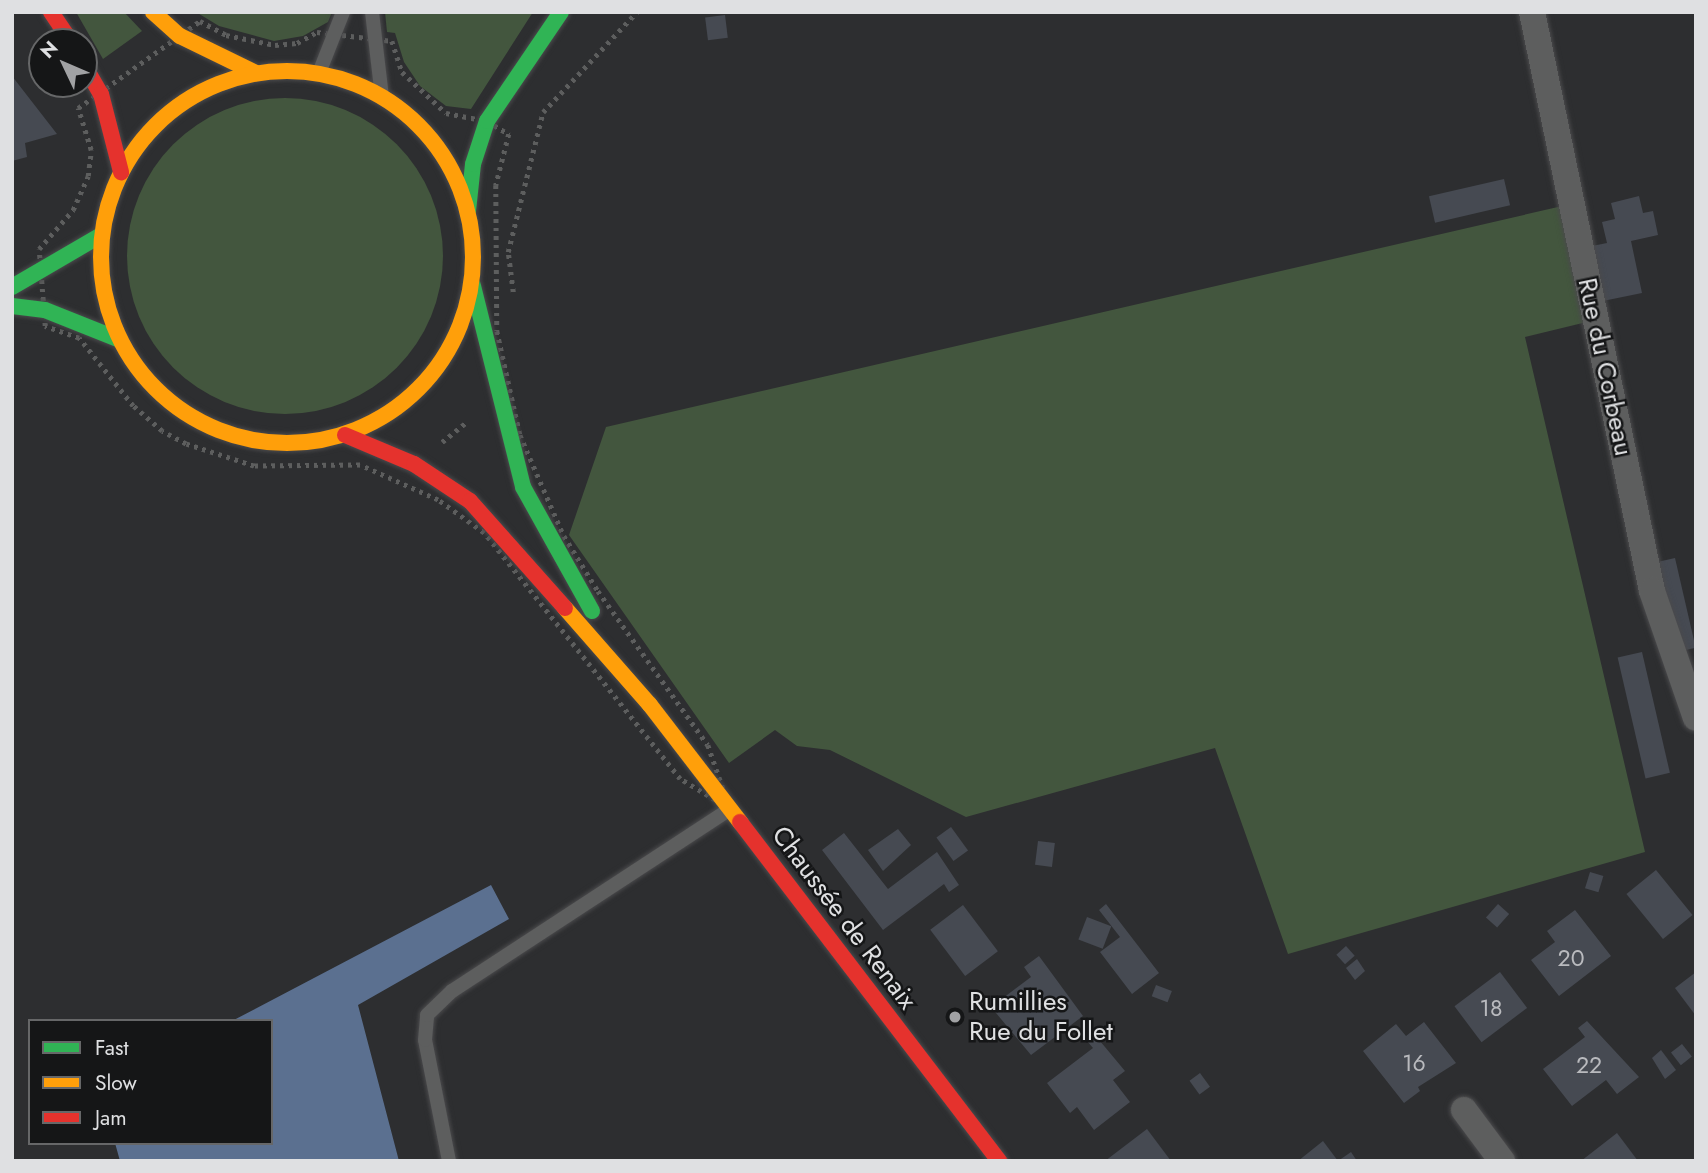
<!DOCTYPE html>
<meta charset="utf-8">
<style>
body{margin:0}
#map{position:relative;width:1708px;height:1173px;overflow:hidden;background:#2d2e30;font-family:Jost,sans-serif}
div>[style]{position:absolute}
.green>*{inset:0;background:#43563e}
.round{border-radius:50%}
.water>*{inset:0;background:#5b7090}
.building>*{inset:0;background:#464a52;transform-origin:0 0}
.path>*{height:4.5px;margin-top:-2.25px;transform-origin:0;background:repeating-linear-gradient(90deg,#5d5e5e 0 3.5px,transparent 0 8.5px)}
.roads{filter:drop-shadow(0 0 2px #4a4a4c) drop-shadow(0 0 2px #4a4a4c)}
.lane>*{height:14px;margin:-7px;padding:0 7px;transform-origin:7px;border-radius:7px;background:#5d5e5e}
.street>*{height:26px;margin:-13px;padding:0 13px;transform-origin:13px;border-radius:13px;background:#5d5e5e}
.fast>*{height:16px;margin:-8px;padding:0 8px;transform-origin:8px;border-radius:8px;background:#30b455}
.slow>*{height:16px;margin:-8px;padding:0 8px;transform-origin:8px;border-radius:8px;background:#ff9f0a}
.slow>.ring{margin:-8px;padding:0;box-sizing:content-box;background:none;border:16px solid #ff9f0a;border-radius:50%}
.jam>*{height:16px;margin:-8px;padding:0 8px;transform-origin:8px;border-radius:8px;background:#e5322d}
.dots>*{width:19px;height:19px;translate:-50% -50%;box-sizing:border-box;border:4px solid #151617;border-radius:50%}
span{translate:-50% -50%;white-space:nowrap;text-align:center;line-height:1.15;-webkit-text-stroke:5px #151617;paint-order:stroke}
.number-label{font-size:23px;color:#b9babe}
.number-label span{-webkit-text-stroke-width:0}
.street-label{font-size:26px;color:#dfe0e2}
.poi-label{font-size:26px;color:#dfe0e2}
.left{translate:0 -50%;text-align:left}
.frame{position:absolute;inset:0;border:14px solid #dfe0e2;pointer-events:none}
.legend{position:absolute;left:28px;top:1019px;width:245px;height:126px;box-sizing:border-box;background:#151617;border:2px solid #666768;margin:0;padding:9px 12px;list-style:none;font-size:21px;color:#dfe0e2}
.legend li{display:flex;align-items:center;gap:14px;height:35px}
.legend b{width:35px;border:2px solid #666768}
.north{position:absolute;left:28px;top:28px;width:70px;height:70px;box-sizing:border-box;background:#151617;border:2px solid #666768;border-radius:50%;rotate:314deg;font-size:19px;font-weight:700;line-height:28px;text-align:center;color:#dfe0e2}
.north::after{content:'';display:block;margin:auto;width:24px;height:32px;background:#a1a2a4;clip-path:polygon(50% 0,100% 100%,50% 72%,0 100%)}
</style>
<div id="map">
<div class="green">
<div style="clip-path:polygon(76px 12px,124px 12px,142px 31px,103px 59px)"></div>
<div style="clip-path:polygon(196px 12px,332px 12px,328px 22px,303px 36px,274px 41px,219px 26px)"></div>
<div style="clip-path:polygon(385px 12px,533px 12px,471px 109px,446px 106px,420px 86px,404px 62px,395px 33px,387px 32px)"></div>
<div class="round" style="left:127px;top:98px;width:316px;height:316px"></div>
<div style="clip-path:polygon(1571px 204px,1595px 320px,1525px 337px,1645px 852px,1288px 954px,1215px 748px,966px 817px,830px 750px,797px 746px,775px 730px,729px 763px,569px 535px,606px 427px)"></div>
</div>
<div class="water">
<div style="clip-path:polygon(491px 885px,509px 919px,358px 1005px,399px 1161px,120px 1161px,115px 1143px,271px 1143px,271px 1021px,232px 1021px)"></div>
</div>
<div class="building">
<div style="left:725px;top:15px;width:23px;height:20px;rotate:83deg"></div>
<div style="clip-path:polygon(12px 76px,57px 134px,25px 143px,27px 157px,12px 161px)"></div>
<div style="left:1504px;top:179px;width:27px;height:77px;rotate:77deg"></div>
<div style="clip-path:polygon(1639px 196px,1643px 213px,1653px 211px,1658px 235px,1631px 241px,1642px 293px,1598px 302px,1587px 247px,1607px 243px,1602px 222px,1615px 219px,1611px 203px)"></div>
<div style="left:1675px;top:558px;width:92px;height:25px;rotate:77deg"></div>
<div style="left:1642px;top:652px;width:124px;height:25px;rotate:77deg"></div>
<div style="left:951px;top:827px;width:29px;height:18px;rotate:54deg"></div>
<div style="clip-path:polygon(898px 829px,911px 845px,883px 871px,868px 850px)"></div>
<div style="clip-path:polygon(844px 833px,888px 889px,937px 852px,959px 885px,949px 892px,944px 884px,883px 930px,822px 850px)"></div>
<div style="left:1038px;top:841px;width:17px;height:24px;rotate:7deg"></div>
<div style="left:1656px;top:870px;width:58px;height:38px;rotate:51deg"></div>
<div style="left:1590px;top:872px;width:14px;height:17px;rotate:17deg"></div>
<div style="clip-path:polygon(1106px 904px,1159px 973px,1132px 994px,1100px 952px,1120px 937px,1099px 910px)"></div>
<div style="left:1498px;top:904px;width:15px;height:18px;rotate:42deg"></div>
<div style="left:963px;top:905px;width:58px;height:41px;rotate:53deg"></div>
<div style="clip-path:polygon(1575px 910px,1611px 956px,1559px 996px,1531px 960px,1555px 942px,1547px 931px)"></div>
<div style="left:1087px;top:917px;width:26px;height:24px;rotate:21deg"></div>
<div style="left:1346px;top:946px;width:13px;height:13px;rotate:48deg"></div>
<div style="clip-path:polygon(1039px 956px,1083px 1016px,1031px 1055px,991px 1007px,1031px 977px,1024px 967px)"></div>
<div style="clip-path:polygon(1357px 959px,1365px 971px,1355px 980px,1346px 968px)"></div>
<div style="left:1500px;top:972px;width:45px;height:57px;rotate:53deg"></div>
<div style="clip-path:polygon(1696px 972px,1696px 1016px,1675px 988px)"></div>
<div style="left:1156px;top:985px;width:17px;height:12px;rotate:21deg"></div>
<div style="clip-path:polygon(1587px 1021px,1639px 1077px,1617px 1094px,1606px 1080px,1572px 1106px,1543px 1069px,1585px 1037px,1578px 1028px)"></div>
<div style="clip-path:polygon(1424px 1022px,1456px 1063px,1418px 1087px,1420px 1091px,1404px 1103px,1363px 1051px,1396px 1024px,1406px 1036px)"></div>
<div style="clip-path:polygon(1095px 1035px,1125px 1071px,1113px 1080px,1130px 1102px,1094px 1130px,1077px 1107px,1070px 1113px,1047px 1083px,1093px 1048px,1087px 1041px)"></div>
<div style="left:1682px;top:1044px;width:16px;height:14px;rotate:52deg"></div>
<div style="clip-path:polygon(1661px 1050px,1676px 1070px,1665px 1079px,1652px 1058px)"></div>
<div style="left:1200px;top:1073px;width:17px;height:13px;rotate:54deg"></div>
<div style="clip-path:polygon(1147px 1129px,1171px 1161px,1105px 1161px)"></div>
<div style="clip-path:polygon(1617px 1133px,1638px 1161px,1581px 1161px)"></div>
<div style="clip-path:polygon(1323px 1141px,1338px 1161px,1298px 1161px)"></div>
<div style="clip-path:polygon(1351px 1152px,1357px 1161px,1338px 1161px)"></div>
</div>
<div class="path">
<div style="left:200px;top:21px;width:30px;rotate:28deg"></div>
<div style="left:226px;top:35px;width:50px;rotate:11.5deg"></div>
<div style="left:275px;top:45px;width:22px;rotate:-5deg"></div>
<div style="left:297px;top:43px;width:23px;rotate:-29deg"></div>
<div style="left:317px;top:32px;width:76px;rotate:6.8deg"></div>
<div style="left:392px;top:41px;width:33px;rotate:72deg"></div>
<div style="left:402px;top:72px;width:60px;rotate:43deg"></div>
<div style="left:446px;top:113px;width:42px;rotate:11deg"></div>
<div style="left:487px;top:121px;width:26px;rotate:31deg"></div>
<div style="left:509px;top:134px;width:53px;rotate:104.3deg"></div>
<div style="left:496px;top:185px;width:146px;rotate:89.6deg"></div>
<div style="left:497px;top:331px;width:107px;rotate:77.5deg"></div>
<div style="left:520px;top:435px;width:110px;rotate:66.5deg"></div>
<div style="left:564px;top:536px;width:65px;rotate:58.3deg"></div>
<div style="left:598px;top:591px;width:189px;rotate:54.5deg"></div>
<div style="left:708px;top:745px;width:68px;rotate:71deg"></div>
<div style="left:730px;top:809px;width:58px;rotate:-149deg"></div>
<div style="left:680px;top:779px;width:315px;rotate:-128.5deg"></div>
<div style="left:484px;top:533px;width:57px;rotate:-144.3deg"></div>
<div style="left:438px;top:500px;width:85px;rotate:-155.8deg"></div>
<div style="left:360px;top:465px;width:106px;rotate:179.5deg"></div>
<div style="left:254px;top:466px;width:71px;rotate:-162.1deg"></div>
<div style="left:186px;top:444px;width:27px;rotate:-152deg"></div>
<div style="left:162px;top:431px;width:38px;rotate:-139deg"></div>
<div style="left:133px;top:406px;width:87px;rotate:-128.5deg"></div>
<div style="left:79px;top:338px;width:36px;rotate:-161deg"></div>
<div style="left:45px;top:326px;width:77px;rotate:-94.5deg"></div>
<div style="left:39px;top:249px;width:52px;rotate:-48.9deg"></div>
<div style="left:73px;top:210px;width:37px;rotate:-66deg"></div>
<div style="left:88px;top:176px;width:26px;rotate:-83deg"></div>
<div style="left:91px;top:150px;width:44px;rotate:-107.2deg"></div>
<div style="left:78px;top:108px;width:150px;rotate:-35.5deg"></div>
<div style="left:513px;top:292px;width:40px;rotate:-97.1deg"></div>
<div style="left:508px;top:252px;width:144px;rotate:-76deg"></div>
<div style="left:543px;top:112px;width:137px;rotate:-46.8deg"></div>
<div style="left:442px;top:442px;width:33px;rotate:-39deg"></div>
</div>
<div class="roads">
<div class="lane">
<div style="left:372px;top:12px;width:86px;rotate:83.3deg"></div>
<div style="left:319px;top:73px;width:66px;rotate:-68.5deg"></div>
<div style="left:449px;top:1161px;width:123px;rotate:-101.2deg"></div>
<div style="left:425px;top:1040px;width:25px;rotate:-85deg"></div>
<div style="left:427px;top:1015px;width:35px;rotate:-44deg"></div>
<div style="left:452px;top:991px;width:331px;rotate:-33.2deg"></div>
</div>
<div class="street">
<div style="left:1532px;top:12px;width:591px;rotate:78.29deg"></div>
<div style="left:1652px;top:591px;width:134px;rotate:70.9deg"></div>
<div style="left:1464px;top:1110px;width:64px;rotate:53.3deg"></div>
</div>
<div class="fast">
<div style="left:468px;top:211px;width:47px;rotate:-83.9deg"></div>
<div style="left:473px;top:164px;width:45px;rotate:-72deg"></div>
<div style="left:487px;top:121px;width:132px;rotate:-55.8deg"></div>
<div style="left:473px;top:286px;width:207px;rotate:76deg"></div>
<div style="left:523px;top:487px;width:142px;rotate:60.9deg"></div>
<div style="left:12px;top:287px;width:103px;rotate:-30.3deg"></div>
<div style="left:12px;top:306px;width:33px;rotate:7deg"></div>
<div style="left:45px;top:310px;width:79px;rotate:21.7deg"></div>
</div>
<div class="slow">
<div style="left:153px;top:12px;width:36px;rotate:42deg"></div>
<div style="left:180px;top:36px;width:85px;rotate:26deg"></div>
<div class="ring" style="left:101px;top:71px;width:356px;height:356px"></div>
<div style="left:565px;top:608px;width:129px;rotate:48.8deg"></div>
<div style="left:650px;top:705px;width:148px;rotate:52.4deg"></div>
</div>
<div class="jam">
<div style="left:51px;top:12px;width:36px;rotate:56deg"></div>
<div style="left:84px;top:65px;width:34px;rotate:60deg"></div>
<div style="left:101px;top:94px;width:81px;rotate:75.6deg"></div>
<div style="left:345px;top:435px;width:75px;rotate:22.8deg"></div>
<div style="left:414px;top:464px;width:67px;rotate:33.5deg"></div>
<div style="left:470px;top:501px;width:143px;rotate:48.4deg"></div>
<div style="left:740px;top:822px;width:427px;rotate:52.6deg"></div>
</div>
</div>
<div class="dots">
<div style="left:955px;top:1017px;background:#a1a2a4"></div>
</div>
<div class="number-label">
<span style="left:1571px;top:958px">20</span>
<span style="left:1491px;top:1008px">18</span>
<span style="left:1414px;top:1063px">16</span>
<span style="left:1589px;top:1065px">22</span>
</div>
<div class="street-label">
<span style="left:1605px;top:367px;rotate:78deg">Rue du Corbeau</span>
<span style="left:844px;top:918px;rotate:53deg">Chaussée de Renaix</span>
</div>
<div class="poi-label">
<span class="left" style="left:969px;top:1017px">Rumillies<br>Rue du Follet</span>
</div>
<div class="frame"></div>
<ul class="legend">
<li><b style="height:9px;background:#30b455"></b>Fast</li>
<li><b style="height:9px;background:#ff9f0a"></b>Slow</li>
<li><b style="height:9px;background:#e5322d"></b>Jam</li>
</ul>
<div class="north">N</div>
</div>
